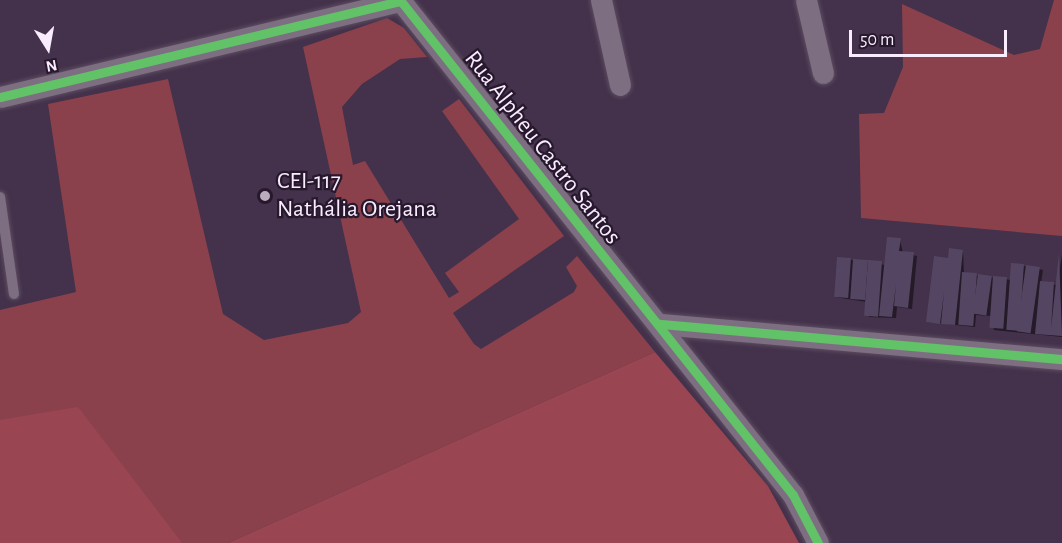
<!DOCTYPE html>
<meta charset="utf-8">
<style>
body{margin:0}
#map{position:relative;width:1062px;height:543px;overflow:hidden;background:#44314b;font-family:"Alegreya Sans",sans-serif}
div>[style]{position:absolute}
.green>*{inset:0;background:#8b414b}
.forest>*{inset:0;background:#9a4652}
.shadow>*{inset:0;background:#0007}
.building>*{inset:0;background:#544662;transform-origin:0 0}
.roads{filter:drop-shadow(0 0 2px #5c4d61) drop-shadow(0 0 2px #5c4d61)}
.service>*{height:10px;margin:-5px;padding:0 5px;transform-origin:5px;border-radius:5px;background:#7d6e82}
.minor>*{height:21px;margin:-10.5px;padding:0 10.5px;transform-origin:10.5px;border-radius:10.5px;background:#7d6e82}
.cycleway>*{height:9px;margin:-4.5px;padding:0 4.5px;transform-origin:4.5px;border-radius:4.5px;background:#61c268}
.dots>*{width:16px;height:16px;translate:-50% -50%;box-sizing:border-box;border:3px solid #27182d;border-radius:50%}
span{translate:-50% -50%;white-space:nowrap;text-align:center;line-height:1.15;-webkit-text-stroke:4.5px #27182d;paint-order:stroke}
.street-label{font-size:24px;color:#f9ecfe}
.poi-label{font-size:24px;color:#f9ecfe}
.left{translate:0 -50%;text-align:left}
.north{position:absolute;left:18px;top:18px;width:60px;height:60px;-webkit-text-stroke:4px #27182d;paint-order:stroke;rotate:169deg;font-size:16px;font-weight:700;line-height:24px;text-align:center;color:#f9ecfe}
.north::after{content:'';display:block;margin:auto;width:21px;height:27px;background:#f9ecfe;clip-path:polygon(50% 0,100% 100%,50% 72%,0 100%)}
.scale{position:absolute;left:849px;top:30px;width:158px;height:27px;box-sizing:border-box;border:3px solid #f9ecfe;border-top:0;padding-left:8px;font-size:18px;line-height:21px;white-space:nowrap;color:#f9ecfe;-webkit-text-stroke:4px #27182d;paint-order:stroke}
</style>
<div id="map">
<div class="green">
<div style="clip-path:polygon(1054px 0,1062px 0,1062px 236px,861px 218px,859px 114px,884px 113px,903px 67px,902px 4px,1014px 55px,1040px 49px)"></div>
<div style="clip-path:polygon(387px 18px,404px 28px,427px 57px,400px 59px,362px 84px,342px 107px,353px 165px,365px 161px,449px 298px,459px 292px,445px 273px,519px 219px,442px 111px,459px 99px,564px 236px,453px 313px,474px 344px,481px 349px,574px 292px,577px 286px,566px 267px,577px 256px,655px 352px,228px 543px,182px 543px,0 420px,0 310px,76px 292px,48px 104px,168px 79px,223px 314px,264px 340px,348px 323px,361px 312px,303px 47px)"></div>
</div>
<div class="forest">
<div style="clip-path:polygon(655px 352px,768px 486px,799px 543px,228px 543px)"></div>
<div style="clip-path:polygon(78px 407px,182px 543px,0 543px,0 420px)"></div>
</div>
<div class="shadow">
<div style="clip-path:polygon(900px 240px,903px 253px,917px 256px,912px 309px,897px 307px,896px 318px,869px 317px,867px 302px,835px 297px,839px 258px,885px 265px)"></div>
<div style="clip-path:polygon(963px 251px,964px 274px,1011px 280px,1024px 266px,1043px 270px,1041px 283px,1057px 285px,1062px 255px,1062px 337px,994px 330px,991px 316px,976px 315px,975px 327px,927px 322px,949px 260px)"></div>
</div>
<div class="building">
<div style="clip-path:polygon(887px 237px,901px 238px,899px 251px,914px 252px,908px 308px,894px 306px,896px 284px,892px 317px,879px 316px)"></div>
<div style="clip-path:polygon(949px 248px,963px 250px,955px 325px,941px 324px,944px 292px,940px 324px,926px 322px,934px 256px,948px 258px)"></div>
<div style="clip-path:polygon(1059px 253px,1062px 336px,1035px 334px,1040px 281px,1054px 282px,1051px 329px)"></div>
<div style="left:837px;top:257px;width:14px;height:40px;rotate:4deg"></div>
<div style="left:853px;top:259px;width:15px;height:40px;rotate:4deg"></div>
<div style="left:868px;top:260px;width:14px;height:56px;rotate:4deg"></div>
<div style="left:1011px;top:263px;width:13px;height:67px;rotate:4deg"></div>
<div style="left:1026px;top:265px;width:14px;height:67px;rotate:8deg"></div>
<div style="left:962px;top:272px;width:15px;height:53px;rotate:4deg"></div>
<div style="left:978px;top:274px;width:14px;height:40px;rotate:8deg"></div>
<div style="left:993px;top:276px;width:14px;height:52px;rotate:4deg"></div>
</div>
<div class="roads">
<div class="service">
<div style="left:0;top:197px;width:98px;rotate:81.8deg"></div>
</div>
<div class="minor">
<div style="left:400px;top:0;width:632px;rotate:51.55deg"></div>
<div style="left:793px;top:495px;width:54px;rotate:62.5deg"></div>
<div style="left:601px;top:0;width:87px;rotate:77.4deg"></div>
<div style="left:806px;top:0;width:75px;rotate:76.9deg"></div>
<div style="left:0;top:97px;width:411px;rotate:-13.5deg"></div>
<div style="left:660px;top:324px;width:404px;rotate:5deg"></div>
</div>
</div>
<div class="cycleway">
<div style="left:400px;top:0;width:632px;rotate:51.55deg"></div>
<div style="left:793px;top:495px;width:54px;rotate:62.5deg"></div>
<div style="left:0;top:97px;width:411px;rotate:-13.5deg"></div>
<div style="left:660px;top:324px;width:404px;rotate:5deg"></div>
</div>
<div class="dots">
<div style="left:265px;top:196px;background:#baabbf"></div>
</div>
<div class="street-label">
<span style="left:542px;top:148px;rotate:52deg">Rua Alpheu Castro Santos</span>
</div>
<div class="poi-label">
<span class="left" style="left:277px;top:196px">CEI-117<br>Nathália Orejana</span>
</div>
<div class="north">N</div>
<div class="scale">50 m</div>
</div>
